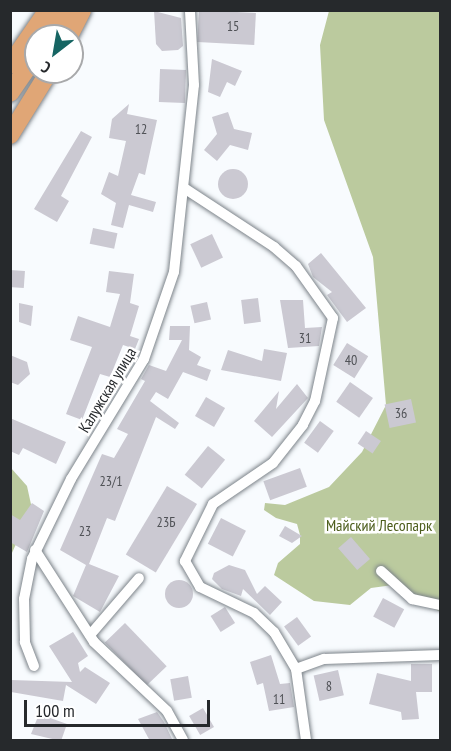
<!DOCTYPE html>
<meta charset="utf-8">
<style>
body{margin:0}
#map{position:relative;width:451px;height:751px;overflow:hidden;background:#f8fbfe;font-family:"PT Sans Narrow",sans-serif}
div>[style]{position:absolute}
.forest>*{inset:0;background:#bbca9e}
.building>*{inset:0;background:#cbc9d2;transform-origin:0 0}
.round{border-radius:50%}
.roads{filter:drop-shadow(0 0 2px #7d848a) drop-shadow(0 0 2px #7d848a)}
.street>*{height:10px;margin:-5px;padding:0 5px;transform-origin:5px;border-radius:5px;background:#fff}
.primary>*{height:18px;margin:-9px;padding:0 9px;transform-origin:9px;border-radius:9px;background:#e0a676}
span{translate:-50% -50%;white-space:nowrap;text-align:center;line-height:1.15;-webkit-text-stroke:5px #fff;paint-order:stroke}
.number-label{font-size:14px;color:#4f5156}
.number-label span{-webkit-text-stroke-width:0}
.street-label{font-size:16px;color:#26292c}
.park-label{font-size:16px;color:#4c5d1c}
.frame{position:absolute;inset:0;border:12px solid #26292c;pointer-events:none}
.north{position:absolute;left:24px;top:24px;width:60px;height:60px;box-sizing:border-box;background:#fff;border:2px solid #a8a9ab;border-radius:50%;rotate:211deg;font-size:16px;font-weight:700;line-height:24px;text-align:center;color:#26292c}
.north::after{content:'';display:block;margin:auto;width:21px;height:27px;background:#166563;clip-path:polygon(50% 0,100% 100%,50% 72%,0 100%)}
.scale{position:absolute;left:24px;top:700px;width:186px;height:27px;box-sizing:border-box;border:3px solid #26292c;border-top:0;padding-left:8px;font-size:18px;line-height:21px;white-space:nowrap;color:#26292c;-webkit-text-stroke:4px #fff;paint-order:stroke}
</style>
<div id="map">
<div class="forest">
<div style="clip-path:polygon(329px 11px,440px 11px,440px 612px,393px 585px,371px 588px,350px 605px,314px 601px,274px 575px,278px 563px,300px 544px,300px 535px,297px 524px,276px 518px,264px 510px,265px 503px,285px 505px,329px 487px,362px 452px,386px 405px,373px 257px,324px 120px,320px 45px)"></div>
<div style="clip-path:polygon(11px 468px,27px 486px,32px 509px,11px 555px)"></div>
</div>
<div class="building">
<div style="left:199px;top:10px;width:57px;height:32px;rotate:3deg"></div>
<div style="clip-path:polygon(154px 11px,181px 18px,183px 46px,178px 50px,162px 51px,156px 44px)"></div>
<div style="clip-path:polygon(212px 59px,242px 71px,235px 86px,227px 82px,220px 97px,208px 92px)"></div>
<div style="left:186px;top:70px;width:33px;height:26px;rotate:92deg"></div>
<div style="clip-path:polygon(129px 104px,127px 114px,157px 120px,145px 175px,139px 173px,131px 195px,156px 202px,153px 212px,129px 205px,123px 228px,111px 225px,116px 203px,101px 194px,109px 172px,118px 176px,126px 141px,109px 138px,112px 119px)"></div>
<div style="clip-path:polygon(228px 112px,234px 129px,252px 133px,248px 150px,230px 145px,217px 161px,204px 150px,217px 134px,212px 117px)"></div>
<div style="clip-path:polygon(81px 131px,92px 137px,61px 196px,69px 201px,57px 222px,34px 209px)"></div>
<div class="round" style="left:218px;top:169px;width:30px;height:30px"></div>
<div style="left:93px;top:228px;width:25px;height:16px;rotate:12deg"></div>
<div style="left:212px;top:234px;width:26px;height:24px;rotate:65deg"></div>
<div style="clip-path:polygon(321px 253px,366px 308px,347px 322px,327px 295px,332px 292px,313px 277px,308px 264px)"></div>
<div style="left:10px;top:270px;width:15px;height:17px;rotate:4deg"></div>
<div style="clip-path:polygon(109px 271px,134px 274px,130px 303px,139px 306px,130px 336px,139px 339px,135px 349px,123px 345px,110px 377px,100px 374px,82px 420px,66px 414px,92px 347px,70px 340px,78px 316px,110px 327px,120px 294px,106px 292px)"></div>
<div style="left:258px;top:298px;width:24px;height:17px;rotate:83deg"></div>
<div style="clip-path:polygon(280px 300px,303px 300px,305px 328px,322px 327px,319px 346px,288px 348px)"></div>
<div style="left:207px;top:302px;width:18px;height:17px;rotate:77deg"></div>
<div style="clip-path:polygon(19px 303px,33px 306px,31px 326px,19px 322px)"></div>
<div style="clip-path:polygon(170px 326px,190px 326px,189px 350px,201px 357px,197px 365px,211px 370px,207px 381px,183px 372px,168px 399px,156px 392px,150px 401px,179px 423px,175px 429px,156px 417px,115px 521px,107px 518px,89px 564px,119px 576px,100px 612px,73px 596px,86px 565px,60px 550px,102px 454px,114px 458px,128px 434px,117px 429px,145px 381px,141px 379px,149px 365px,166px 371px,182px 340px,169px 340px)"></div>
<div style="left:347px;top:343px;width:25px;height:26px;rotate:32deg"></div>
<div style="clip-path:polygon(264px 349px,287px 353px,281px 381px,221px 370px,228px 350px,262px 361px)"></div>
<div style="clip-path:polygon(10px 355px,27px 362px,30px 374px,18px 385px,10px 382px)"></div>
<div style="left:350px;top:382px;width:28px;height:24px;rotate:35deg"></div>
<div style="clip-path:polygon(297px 384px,308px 398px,272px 437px,254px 421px,279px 391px,276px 409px)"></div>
<div style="left:206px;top:397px;width:22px;height:22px;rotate:30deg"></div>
<div style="left:411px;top:399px;width:24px;height:27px;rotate:78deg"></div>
<div style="clip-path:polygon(10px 418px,66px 442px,56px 464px,23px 448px,19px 455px,10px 451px)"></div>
<div style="left:320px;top:421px;width:17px;height:27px;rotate:36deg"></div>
<div style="left:366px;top:431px;width:18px;height:15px;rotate:34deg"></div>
<div style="left:208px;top:446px;width:22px;height:37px;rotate:39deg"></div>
<div style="left:300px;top:468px;width:20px;height:39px;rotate:70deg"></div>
<div style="left:167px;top:486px;width:35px;height:80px;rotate:31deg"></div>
<div style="clip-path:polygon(32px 503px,44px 511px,27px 552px,10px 542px,10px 514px,20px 520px)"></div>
<div style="left:221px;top:518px;width:28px;height:29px;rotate:27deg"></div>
<div style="clip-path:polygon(285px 526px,302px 536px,292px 543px,279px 536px)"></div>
<div style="left:351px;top:537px;width:29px;height:17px;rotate:49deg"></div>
<div style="clip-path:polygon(229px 565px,245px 570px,257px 594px,265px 586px,282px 602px,270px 615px,243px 589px,241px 596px,222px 589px,212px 579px,214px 573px)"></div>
<div class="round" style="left:165px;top:580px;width:28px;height:28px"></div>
<div style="left:383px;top:598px;width:24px;height:21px;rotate:28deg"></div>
<div style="left:225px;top:607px;width:19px;height:17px;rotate:58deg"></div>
<div style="left:297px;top:617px;width:24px;height:16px;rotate:54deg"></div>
<div style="left:125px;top:623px;width:60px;height:28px;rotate:46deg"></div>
<div style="clip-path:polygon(73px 632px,88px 656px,78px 663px,80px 672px,85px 667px,110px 683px,96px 704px,66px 685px,63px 701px,11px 692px,11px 680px,72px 682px,49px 646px)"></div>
<div style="clip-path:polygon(271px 655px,280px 684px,290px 683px,294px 707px,269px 711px,263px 683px,257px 685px,250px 662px)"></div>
<div style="clip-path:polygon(411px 664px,432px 664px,432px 692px,416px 692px,419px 719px,402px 720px,401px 712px,369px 704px,377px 673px,411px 681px)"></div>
<div style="left:338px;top:670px;width:26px;height:25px;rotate:77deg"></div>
<div style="left:188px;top:676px;width:22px;height:18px;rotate:80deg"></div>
<div style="left:203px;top:708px;width:22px;height:16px;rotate:60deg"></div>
<div style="clip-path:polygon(157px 712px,164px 722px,173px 741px,150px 741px,138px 719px)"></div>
<div style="clip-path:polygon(39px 714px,67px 724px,61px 741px,31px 734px)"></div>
</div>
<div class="roads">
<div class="street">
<div style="left:184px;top:188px;width:108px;rotate:33.2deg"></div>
<div style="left:274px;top:247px;width:29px;rotate:41deg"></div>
<div style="left:296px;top:266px;width:64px;rotate:54.6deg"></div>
<div style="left:333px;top:318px;width:85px;rotate:102.2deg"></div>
<div style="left:315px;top:401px;width:27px;rotate:117deg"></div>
<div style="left:303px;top:425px;width:48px;rotate:128.3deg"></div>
<div style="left:273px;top:463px;width:73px;rotate:145.7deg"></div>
<div style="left:213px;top:504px;width:64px;rotate:116.2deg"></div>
<div style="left:185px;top:561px;width:30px;rotate:60deg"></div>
<div style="left:200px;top:587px;width:60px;rotate:25.7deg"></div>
<div style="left:254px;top:613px;width:28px;rotate:44deg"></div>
<div style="left:274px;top:632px;width:43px;rotate:59.3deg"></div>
<div style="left:296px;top:669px;width:72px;rotate:82deg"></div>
<div style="left:35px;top:550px;width:109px;rotate:57.3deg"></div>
<div style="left:94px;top:642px;width:100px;rotate:43.4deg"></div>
<div style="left:167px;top:711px;width:33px;rotate:61deg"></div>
<div style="left:381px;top:571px;width:42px;rotate:42.1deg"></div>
<div style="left:412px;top:599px;width:29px;rotate:12deg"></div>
<div style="left:90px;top:635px;width:75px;rotate:-49.3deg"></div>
<div style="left:34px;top:666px;width:26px;rotate:-111deg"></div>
<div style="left:25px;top:642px;width:43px;rotate:-91.3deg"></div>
<div style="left:24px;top:599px;width:41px;rotate:-78.7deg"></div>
<div style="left:32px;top:559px;width:89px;rotate:-64deg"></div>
<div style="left:71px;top:479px;width:140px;rotate:-58.7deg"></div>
<div style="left:144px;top:359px;width:92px;rotate:-71deg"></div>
<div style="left:174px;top:272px;width:188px;rotate:-83.9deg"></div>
<div style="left:194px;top:85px;width:75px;rotate:-93.1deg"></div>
<div style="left:296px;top:669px;width:30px;rotate:-20deg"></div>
<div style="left:324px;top:659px;width:116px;rotate:-2deg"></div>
</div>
<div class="primary">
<div style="left:49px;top:36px;width:31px;rotate:-57deg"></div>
<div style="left:69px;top:36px;width:29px;rotate:-63deg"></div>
<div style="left:10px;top:65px;width:67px;rotate:-55.4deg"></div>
<div style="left:10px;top:93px;width:46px;rotate:-55.6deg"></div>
<div style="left:10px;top:135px;width:74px;rotate:-58.2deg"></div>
</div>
</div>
<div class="number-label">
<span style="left:233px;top:26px">15</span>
<span style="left:141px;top:129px">12</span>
<span style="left:305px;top:338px">31</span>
<span style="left:351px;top:360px">40</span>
<span style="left:401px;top:413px">36</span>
<span style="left:111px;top:481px">23/1</span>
<span style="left:166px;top:522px">23Б</span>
<span style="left:85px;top:531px">23</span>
<span style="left:329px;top:686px">8</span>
<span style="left:279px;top:699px">11</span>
</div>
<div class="street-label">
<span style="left:107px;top:390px;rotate:-59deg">Калужская улица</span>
</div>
<div class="park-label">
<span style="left:379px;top:525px">Майский Лесопарк</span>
</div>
<div class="frame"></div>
<div class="north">С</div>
<div class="scale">100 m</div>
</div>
